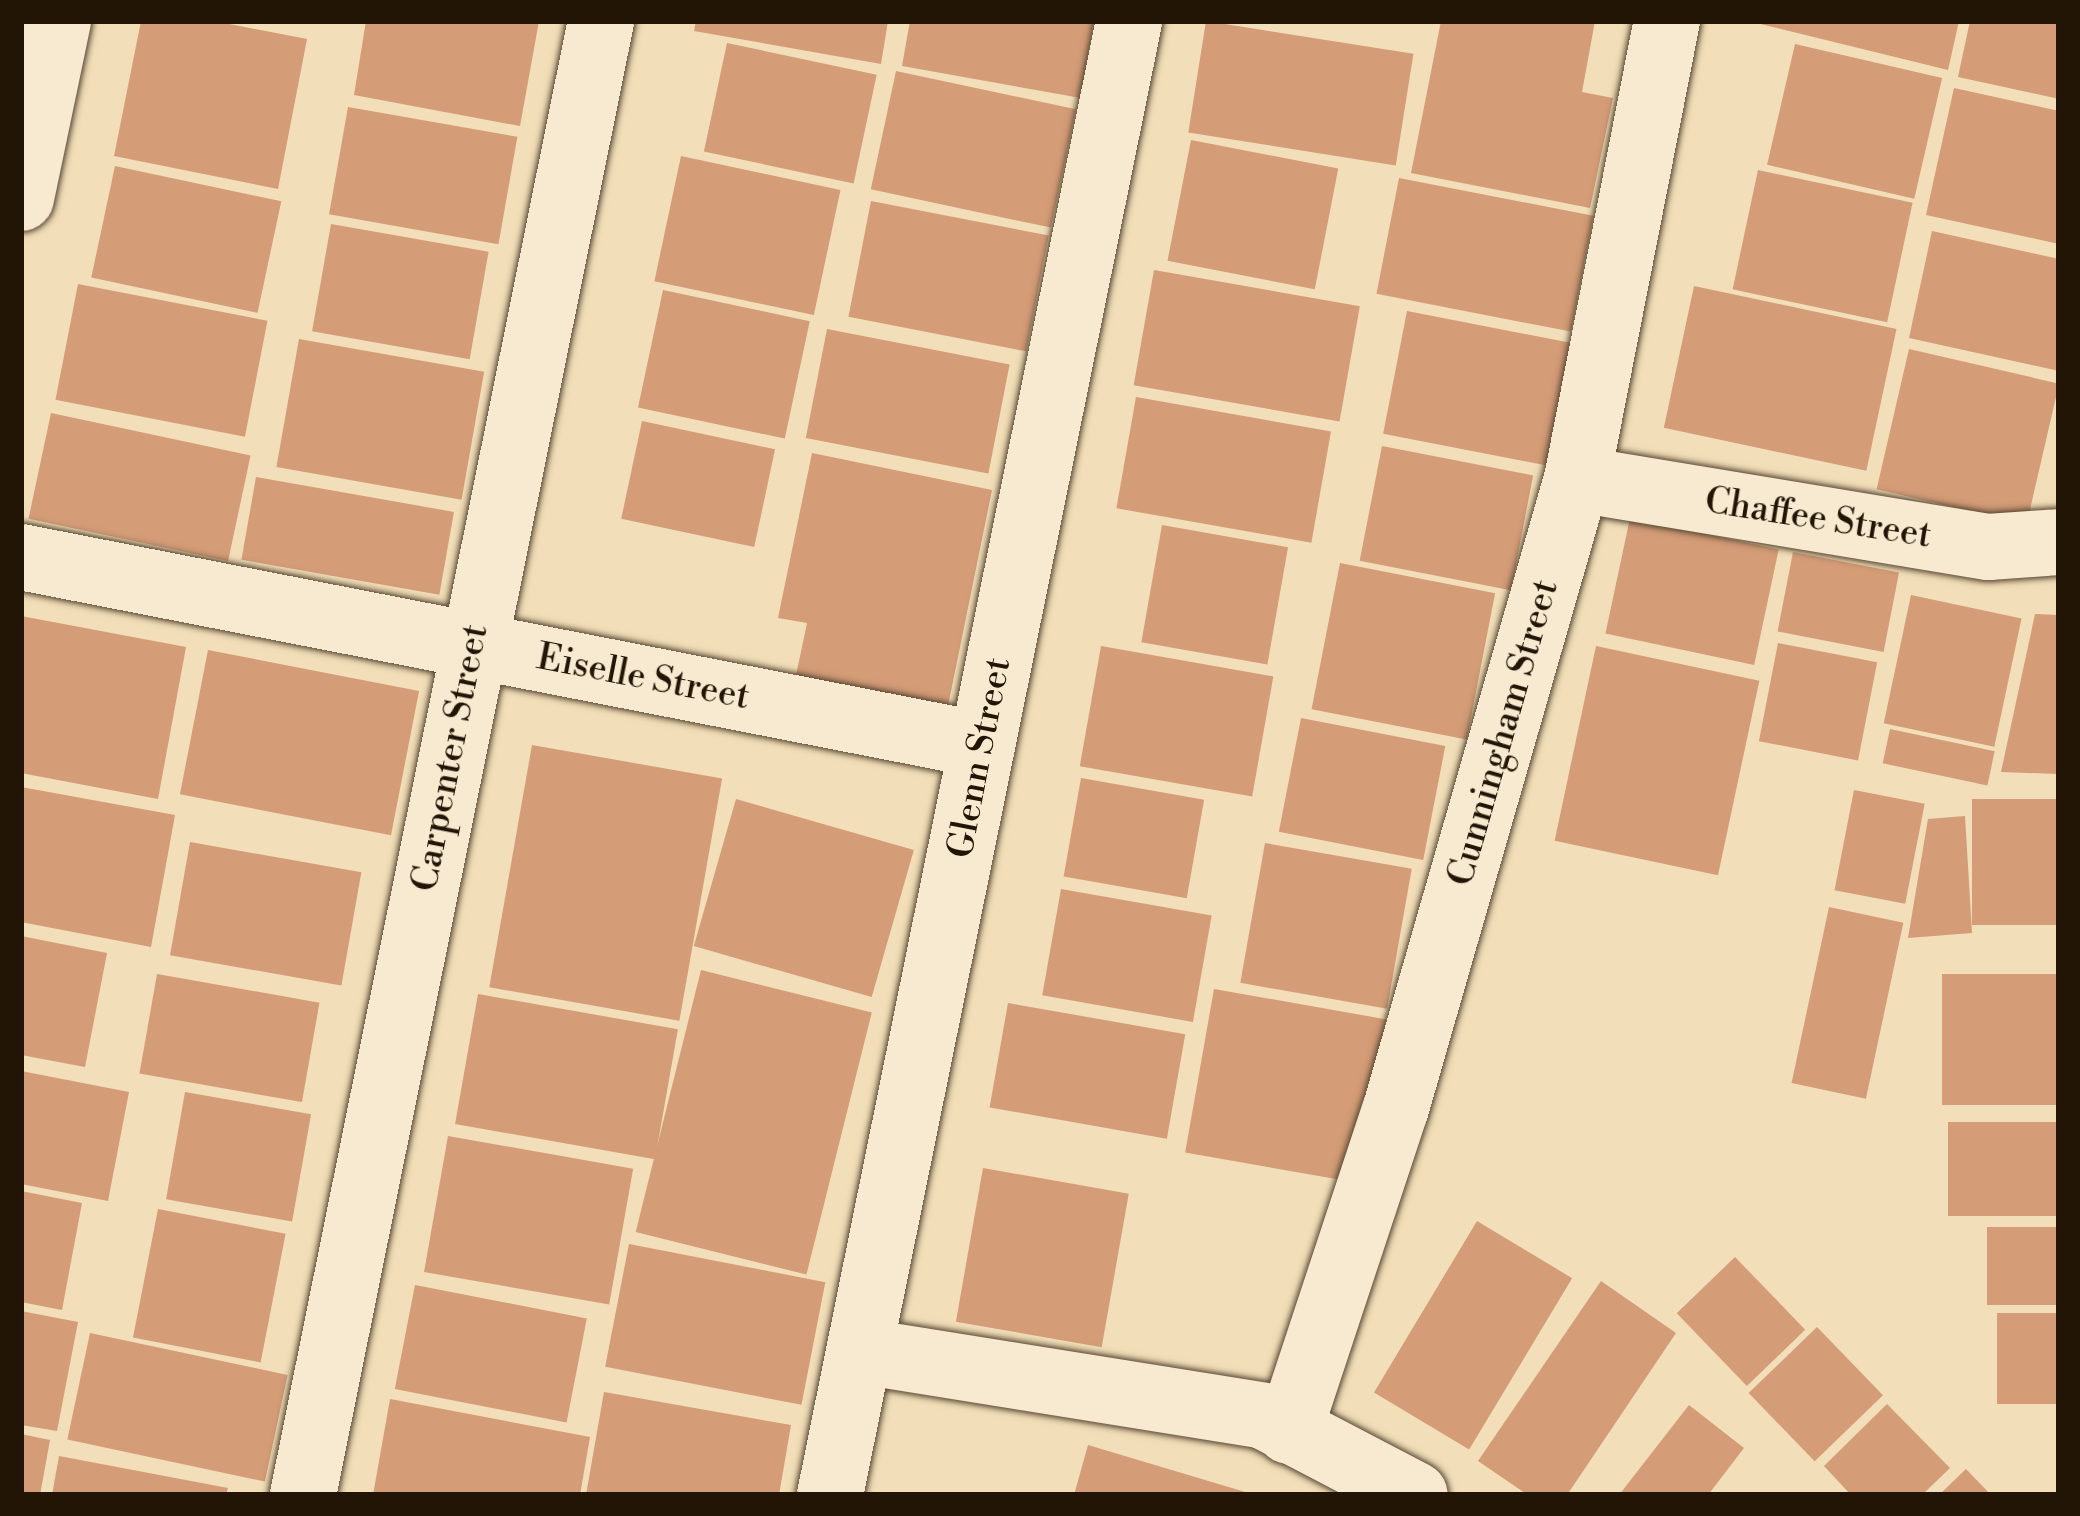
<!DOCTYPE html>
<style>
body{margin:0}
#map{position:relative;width:2080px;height:1516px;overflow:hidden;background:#f2deb8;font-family:"Libre Bodoni",serif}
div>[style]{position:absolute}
.building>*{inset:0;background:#d49c77;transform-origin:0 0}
.roads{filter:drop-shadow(0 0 3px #574732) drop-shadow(0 0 3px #574732)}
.street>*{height:66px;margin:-33px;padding:0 33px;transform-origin:33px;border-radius:33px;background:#f7ead1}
span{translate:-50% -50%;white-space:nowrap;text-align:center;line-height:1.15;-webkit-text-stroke:10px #f7ead1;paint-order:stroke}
.street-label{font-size:36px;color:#231505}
.frame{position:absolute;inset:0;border:24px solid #231505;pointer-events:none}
</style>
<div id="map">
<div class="building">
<div style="clip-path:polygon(141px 21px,214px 21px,307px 39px,278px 189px,114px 156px)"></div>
<div style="clip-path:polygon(366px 21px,539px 21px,520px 126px,354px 95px)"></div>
<div style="clip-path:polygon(696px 21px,888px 21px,881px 64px,694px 31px)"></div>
<div style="clip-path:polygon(910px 21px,1094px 21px,1081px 98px,902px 66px)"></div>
<div style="left:1206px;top:21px;width:210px;height:113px;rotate:9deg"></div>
<div style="clip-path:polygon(1441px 21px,1595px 21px,1582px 92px,1613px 98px,1590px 208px,1411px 173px)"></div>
<div style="clip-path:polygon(1748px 21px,1959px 21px,1948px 70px)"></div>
<div style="clip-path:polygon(1970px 21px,2059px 21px,2059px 99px,1958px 77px)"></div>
<div style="left:727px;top:43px;width:153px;height:111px;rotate:12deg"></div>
<div style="left:1795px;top:44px;width:151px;height:124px;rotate:13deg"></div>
<div style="left:896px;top:71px;width:184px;height:121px;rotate:12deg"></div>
<div style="clip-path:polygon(1954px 88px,2059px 111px,2059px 244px,1926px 215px)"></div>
<div style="left:348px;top:107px;width:172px;height:109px;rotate:10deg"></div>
<div style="left:1191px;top:140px;width:150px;height:123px;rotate:11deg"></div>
<div style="left:681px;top:156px;width:163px;height:128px;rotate:12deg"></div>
<div style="left:115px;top:166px;width:170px;height:114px;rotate:12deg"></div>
<div style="left:1758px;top:170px;width:158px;height:122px;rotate:12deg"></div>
<div style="left:1399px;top:178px;width:198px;height:118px;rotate:11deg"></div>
<div style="left:871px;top:201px;width:181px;height:118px;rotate:11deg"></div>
<div style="left:331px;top:224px;width:160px;height:109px;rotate:10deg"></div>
<div style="clip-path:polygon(1932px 231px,2059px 259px,2059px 371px,1909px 338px)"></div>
<div style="left:1154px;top:270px;width:209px;height:117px;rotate:10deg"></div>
<div style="left:78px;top:284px;width:193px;height:118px;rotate:11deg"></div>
<div style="left:1694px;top:286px;width:207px;height:145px;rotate:12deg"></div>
<div style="left:663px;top:290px;width:150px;height:120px;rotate:12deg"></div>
<div style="left:1407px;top:311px;width:181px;height:125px;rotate:11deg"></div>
<div style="left:827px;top:329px;width:186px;height:111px;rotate:11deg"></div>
<div style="left:299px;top:339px;width:188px;height:130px;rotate:10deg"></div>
<div style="left:1909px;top:349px;width:154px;height:144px;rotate:13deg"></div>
<div style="left:1136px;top:397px;width:198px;height:113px;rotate:10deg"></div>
<div style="left:51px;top:413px;width:204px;height:108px;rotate:12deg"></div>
<div style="left:642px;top:421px;width:136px;height:100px;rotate:12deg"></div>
<div style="left:1382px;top:446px;width:154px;height:117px;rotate:11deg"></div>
<div style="clip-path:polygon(812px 453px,992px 490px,947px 711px,795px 680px,807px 623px,778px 618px)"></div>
<div style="left:256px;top:477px;width:201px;height:84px;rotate:10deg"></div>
<div style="left:1630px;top:518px;width:152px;height:118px;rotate:12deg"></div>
<div style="left:1162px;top:525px;width:128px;height:119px;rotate:10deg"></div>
<div style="left:1793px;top:552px;width:108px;height:81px;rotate:11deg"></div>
<div style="left:1340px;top:563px;width:158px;height:149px;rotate:11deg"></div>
<div style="left:1911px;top:595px;width:113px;height:131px;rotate:12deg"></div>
<div style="clip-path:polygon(2035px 614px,2059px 615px,2059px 774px,2001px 772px)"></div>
<div style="clip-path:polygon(21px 616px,186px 647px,158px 799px,21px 773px)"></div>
<div style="left:1778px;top:643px;width:101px;height:100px;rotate:11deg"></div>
<div style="left:1101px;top:646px;width:175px;height:122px;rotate:10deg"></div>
<div style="left:1596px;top:646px;width:167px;height:199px;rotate:12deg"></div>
<div style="left:208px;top:650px;width:215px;height:147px;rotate:11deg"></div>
<div style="left:1301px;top:718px;width:147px;height:116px;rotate:11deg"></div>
<div style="left:1890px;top:729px;width:107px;height:35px;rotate:12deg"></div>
<div style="left:532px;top:745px;width:193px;height:246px;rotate:10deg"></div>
<div style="left:1081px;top:778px;width:125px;height:100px;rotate:10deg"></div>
<div style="clip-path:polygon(21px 787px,175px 815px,151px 947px,21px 922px)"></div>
<div style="left:1854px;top:790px;width:72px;height:102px;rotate:11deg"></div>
<div style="left:736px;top:799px;width:185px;height:153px;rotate:16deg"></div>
<div style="left:2059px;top:799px;width:126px;height:87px;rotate:90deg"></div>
<div style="clip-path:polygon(1965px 816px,1972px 933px,1908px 938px,1928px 819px)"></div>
<div style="left:190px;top:842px;width:174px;height:115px;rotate:10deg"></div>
<div style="left:1265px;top:843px;width:149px;height:142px;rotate:10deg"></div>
<div style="left:1061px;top:889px;width:153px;height:108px;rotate:10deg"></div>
<div style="left:1829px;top:907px;width:76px;height:180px;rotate:12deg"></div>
<div style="clip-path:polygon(21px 936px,107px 953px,85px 1067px,21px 1055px)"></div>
<div style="left:701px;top:970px;width:176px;height:270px;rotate:14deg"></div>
<div style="left:157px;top:974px;width:165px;height:101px;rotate:10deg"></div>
<div style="left:2059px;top:974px;width:131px;height:117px;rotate:90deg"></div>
<div style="left:1214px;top:989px;width:175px;height:166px;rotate:10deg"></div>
<div style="left:478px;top:994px;width:203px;height:132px;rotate:10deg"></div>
<div style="left:1008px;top:1003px;width:180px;height:106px;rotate:10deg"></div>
<div style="clip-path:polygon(21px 1071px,129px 1092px,108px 1201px,21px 1184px)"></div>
<div style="left:185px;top:1092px;width:128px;height:109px;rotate:10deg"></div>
<div style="left:2059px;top:1122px;width:94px;height:111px;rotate:90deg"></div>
<div style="left:448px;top:1136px;width:188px;height:138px;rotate:10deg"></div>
<div style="left:983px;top:1168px;width:148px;height:156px;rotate:10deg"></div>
<div style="clip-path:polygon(21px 1191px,82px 1203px,62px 1310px,21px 1302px)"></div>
<div style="left:158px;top:1209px;width:130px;height:131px;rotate:11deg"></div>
<div style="left:1477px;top:1221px;width:111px;height:200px;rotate:31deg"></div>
<div style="left:2059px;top:1227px;width:78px;height:72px;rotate:90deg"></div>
<div style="left:629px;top:1244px;width:200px;height:125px;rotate:11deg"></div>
<div style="left:1735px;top:1257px;width:101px;height:81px;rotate:46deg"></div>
<div style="clip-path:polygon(1601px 1281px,1676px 1333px,1567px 1495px,1528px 1495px,1478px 1461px)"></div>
<div style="left:415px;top:1285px;width:175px;height:106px;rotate:11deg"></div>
<div style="clip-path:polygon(21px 1311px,78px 1322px,57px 1431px,21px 1425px)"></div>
<div style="left:2059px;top:1313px;width:91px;height:62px;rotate:90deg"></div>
<div style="left:1817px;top:1327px;width:95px;height:95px;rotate:46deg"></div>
<div style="left:90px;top:1333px;width:202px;height:109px;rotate:12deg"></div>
<div style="clip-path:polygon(604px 1392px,791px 1425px,779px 1495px,586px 1495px)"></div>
<div style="clip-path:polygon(390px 1399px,590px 1437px,580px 1495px,373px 1495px)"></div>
<div style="clip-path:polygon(1887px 1404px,1950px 1468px,1922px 1495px,1851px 1495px,1824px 1466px)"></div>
<div style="clip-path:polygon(1689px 1405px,1744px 1448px,1708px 1495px,1619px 1495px)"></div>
<div style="clip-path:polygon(21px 1434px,50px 1440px,40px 1495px,21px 1495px)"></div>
<div style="clip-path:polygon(1088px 1445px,1252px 1494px,1252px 1495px,1074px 1495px)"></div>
<div style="clip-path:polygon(59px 1456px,228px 1488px,226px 1495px,52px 1495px)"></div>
<div style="clip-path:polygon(1966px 1469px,1991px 1495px,1939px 1495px)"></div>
</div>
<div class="roads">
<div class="street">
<div style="left:21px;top:198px;width:181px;rotate:-78.2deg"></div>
<div style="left:1577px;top:479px;width:417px;rotate:9.4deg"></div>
<div style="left:1988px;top:547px;width:71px;rotate:-4deg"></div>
<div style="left:21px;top:557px;width:979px;rotate:11.07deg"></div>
<div style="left:860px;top:1351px;width:409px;rotate:9.1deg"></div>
<div style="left:1264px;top:1416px;width:170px;rotate:27.6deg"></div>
<div style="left:1289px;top:1431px;width:340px;rotate:-71.7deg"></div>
<div style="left:1396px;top:1108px;width:655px;rotate:-73.95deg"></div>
<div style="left:1577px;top:479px;width:467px;rotate:-78.9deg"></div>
<div style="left:303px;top:1495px;width:1504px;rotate:-78.57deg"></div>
<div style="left:830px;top:1495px;width:1504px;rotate:-78.53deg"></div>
</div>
</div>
<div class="street-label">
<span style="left:1818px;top:519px;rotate:9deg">Chaffee Street</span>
<span style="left:643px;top:678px;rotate:11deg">Eiselle Street</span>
<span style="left:1504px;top:733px;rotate:-74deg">Cunningham Street</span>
<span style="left:451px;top:758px;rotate:-79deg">Carpenter Street</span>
<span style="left:980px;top:758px;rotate:-79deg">Glenn Street</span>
</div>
<div class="frame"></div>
</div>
